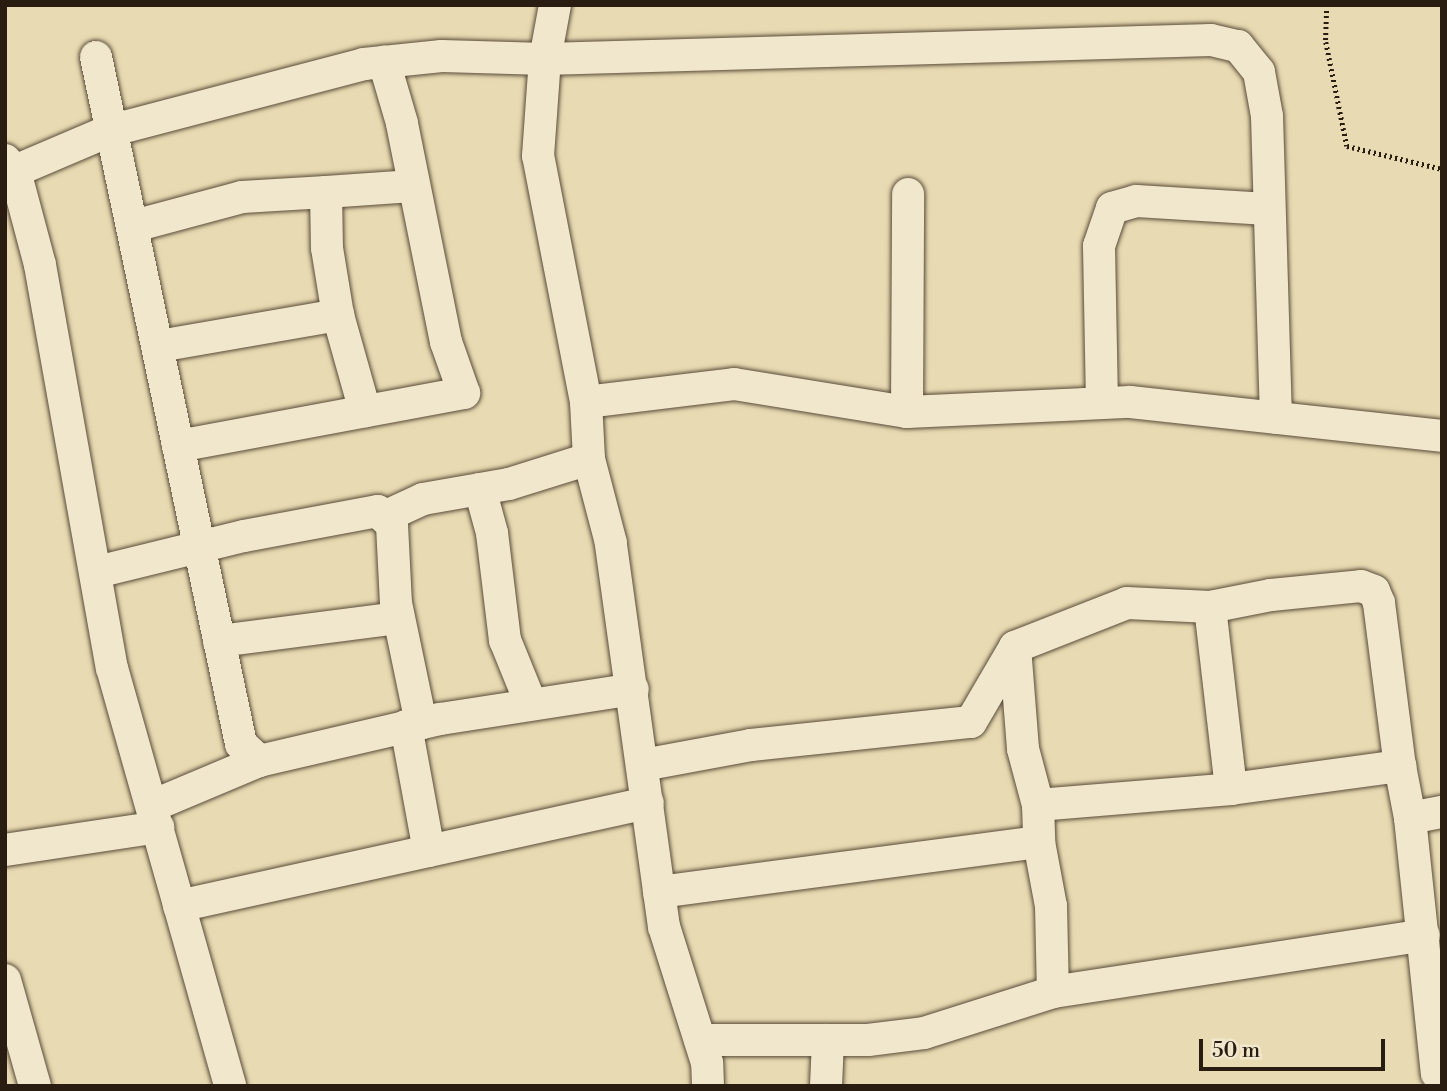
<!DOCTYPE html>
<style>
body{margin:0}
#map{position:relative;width:1447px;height:1091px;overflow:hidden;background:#e8dab2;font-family:"Libre Bodoni",serif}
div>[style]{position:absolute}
.path>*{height:4.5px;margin-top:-2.25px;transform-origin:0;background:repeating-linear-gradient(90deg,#291c11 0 2px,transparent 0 5.5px)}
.roads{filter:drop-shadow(0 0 2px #594c39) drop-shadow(0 0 2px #594c39)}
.minor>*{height:32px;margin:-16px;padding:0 16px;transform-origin:16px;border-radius:16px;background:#f0e7cd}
span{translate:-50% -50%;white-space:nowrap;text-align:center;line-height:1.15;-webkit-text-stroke:5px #f0e7cd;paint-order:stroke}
.frame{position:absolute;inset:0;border:7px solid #291c11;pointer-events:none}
.scale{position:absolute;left:1199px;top:1039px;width:186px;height:32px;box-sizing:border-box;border:4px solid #291c11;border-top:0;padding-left:9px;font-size:21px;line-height:24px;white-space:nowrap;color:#291c11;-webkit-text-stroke:5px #f0e7cd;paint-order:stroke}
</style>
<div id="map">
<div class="path">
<div style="left:1327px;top:5px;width:37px;rotate:92deg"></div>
<div style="left:1326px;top:42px;width:106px;rotate:78.6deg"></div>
<div style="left:1347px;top:146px;width:98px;rotate:13.6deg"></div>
</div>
<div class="roads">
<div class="minor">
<div style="left:96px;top:57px;width:702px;rotate:78.08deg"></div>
<div style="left:241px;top:744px;width:25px;rotate:43deg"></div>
<div style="left:259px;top:761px;width:186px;rotate:-13.1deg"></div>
<div style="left:440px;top:719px;width:195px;rotate:-8.8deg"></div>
<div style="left:5px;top:160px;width:15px;rotate:48deg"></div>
<div style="left:15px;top:171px;width:97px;rotate:75.1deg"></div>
<div style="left:40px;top:265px;width:409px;rotate:79.9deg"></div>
<div style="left:112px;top:668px;width:434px;rotate:74.2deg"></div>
<div style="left:15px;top:171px;width:102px;rotate:-23.1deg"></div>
<div style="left:109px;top:131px;width:264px;rotate:-14.7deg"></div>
<div style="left:364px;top:64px;width:78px;rotate:-5.9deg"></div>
<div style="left:442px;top:56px;width:103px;rotate:1.7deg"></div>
<div style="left:545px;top:59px;width:55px;rotate:-79.5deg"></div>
<div style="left:326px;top:192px;width:87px;rotate:-3.9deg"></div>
<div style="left:134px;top:226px;width:112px;rotate:-15deg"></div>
<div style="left:242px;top:197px;width:84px;rotate:-3.4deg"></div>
<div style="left:326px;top:192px;width:56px;rotate:89deg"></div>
<div style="left:327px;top:248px;width:68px;rotate:80.7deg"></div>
<div style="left:338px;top:315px;width:100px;rotate:74.3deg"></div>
<div style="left:159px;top:346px;width:182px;rotate:-9.8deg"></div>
<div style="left:586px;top:402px;width:251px;rotate:-101deg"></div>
<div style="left:538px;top:156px;width:97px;rotate:-85.9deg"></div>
<div style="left:545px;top:59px;width:666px;rotate:-1.63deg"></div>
<div style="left:1211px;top:40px;width:28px;rotate:13deg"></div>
<div style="left:1238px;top:46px;width:33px;rotate:51deg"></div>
<div style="left:1259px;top:72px;width:45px;rotate:79.7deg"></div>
<div style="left:1267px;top:116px;width:302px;rotate:88.3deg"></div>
<div style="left:1102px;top:403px;width:157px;rotate:-91.1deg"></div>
<div style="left:1099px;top:246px;width:40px;rotate:-71.1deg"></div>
<div style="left:1112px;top:208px;width:25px;rotate:-16deg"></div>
<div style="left:1136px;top:201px;width:132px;rotate:3.5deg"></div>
<div style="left:907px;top:412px;width:218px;rotate:-89.7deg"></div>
<div style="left:178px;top:446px;width:291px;rotate:-10.5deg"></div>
<div style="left:464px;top:393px;width:54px;rotate:-109.4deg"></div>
<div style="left:446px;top:342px;width:223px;rotate:-101.4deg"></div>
<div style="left:402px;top:123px;width:64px;rotate:-106.4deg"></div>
<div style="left:480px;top:489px;width:46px;rotate:74.7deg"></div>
<div style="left:492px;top:533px;width:108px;rotate:83.1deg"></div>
<div style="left:505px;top:640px;width:69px;rotate:67.9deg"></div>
<div style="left:384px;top:517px;width:43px;rotate:-24.8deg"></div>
<div style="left:423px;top:499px;width:87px;rotate:-9.9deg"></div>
<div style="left:509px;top:484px;width:84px;rotate:-17.4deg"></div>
<div style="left:97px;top:572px;width:151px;rotate:-13.8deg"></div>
<div style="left:244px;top:536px;width:136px;rotate:-10.6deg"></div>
<div style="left:378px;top:511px;width:20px;rotate:45deg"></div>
<div style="left:392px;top:525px;width:78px;rotate:87.1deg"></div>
<div style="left:396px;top:603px;width:123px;rotate:78.2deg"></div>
<div style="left:1210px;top:607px;width:183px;rotate:83.4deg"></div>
<div style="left:219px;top:641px;width:181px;rotate:-7.3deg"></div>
<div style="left:1015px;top:647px;width:102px;rotate:85.5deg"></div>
<div style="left:1023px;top:749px;width:58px;rotate:75deg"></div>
<div style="left:1038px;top:805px;width:37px;rotate:88deg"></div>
<div style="left:1039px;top:842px;width:65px;rotate:79.4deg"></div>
<div style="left:1051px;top:906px;width:86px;rotate:88.7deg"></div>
<div style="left:406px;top:726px;width:127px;rotate:79.6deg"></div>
<div style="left:643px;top:765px;width:110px;rotate:-10.5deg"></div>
<div style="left:751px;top:745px;width:221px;rotate:-6deg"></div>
<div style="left:971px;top:722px;width:87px;rotate:-59.6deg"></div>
<div style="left:1015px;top:647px;width:120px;rotate:-21.4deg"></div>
<div style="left:1127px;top:603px;width:83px;rotate:2.8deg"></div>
<div style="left:1210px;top:607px;width:62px;rotate:-11.1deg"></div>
<div style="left:1271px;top:595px;width:90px;rotate:-5.7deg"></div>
<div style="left:1361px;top:586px;width:14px;rotate:21deg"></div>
<div style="left:1374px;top:591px;width:13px;rotate:67deg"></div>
<div style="left:1379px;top:603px;width:164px;rotate:82.7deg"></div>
<div style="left:1038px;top:805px;width:194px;rotate:-4.7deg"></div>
<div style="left:1231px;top:789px;width:171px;rotate:-7.8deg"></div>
<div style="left:1400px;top:766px;width:53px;rotate:79.1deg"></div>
<div style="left:1410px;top:818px;width:33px;rotate:-11deg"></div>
<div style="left:152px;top:806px;width:116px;rotate:-22.8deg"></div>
<div style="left:1410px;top:818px;width:257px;rotate:84deg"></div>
<div style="left:5px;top:850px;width:155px;rotate:-8.5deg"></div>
<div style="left:659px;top:892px;width:383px;rotate:-7.5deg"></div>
<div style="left:179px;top:906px;width:480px;rotate:-12.4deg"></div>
<div style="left:5px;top:980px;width:110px;rotate:74.2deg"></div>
<div style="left:700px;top:1040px;width:168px"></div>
<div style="left:868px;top:1040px;width:56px;rotate:-7.1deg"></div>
<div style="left:924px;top:1033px;width:135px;rotate:-17.6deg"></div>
<div style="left:1053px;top:992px;width:375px;rotate:-8.7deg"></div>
<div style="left:708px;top:1086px;width:23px;rotate:-92deg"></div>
<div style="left:707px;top:1063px;width:143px;rotate:-107.5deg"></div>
<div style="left:664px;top:927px;width:388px;rotate:-97.9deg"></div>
<div style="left:611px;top:543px;width:87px;rotate:-104.7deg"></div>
<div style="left:589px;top:459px;width:57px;rotate:-93deg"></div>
<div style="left:586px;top:402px;width:149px;rotate:-6.9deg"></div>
<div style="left:734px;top:384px;width:175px;rotate:9.2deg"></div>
<div style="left:907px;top:412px;width:223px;rotate:-2.6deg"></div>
<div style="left:1130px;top:402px;width:314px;rotate:6.2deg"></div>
<div style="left:826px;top:1086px;width:46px;rotate:-87.5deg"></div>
</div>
</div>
<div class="frame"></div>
<div class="scale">50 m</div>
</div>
